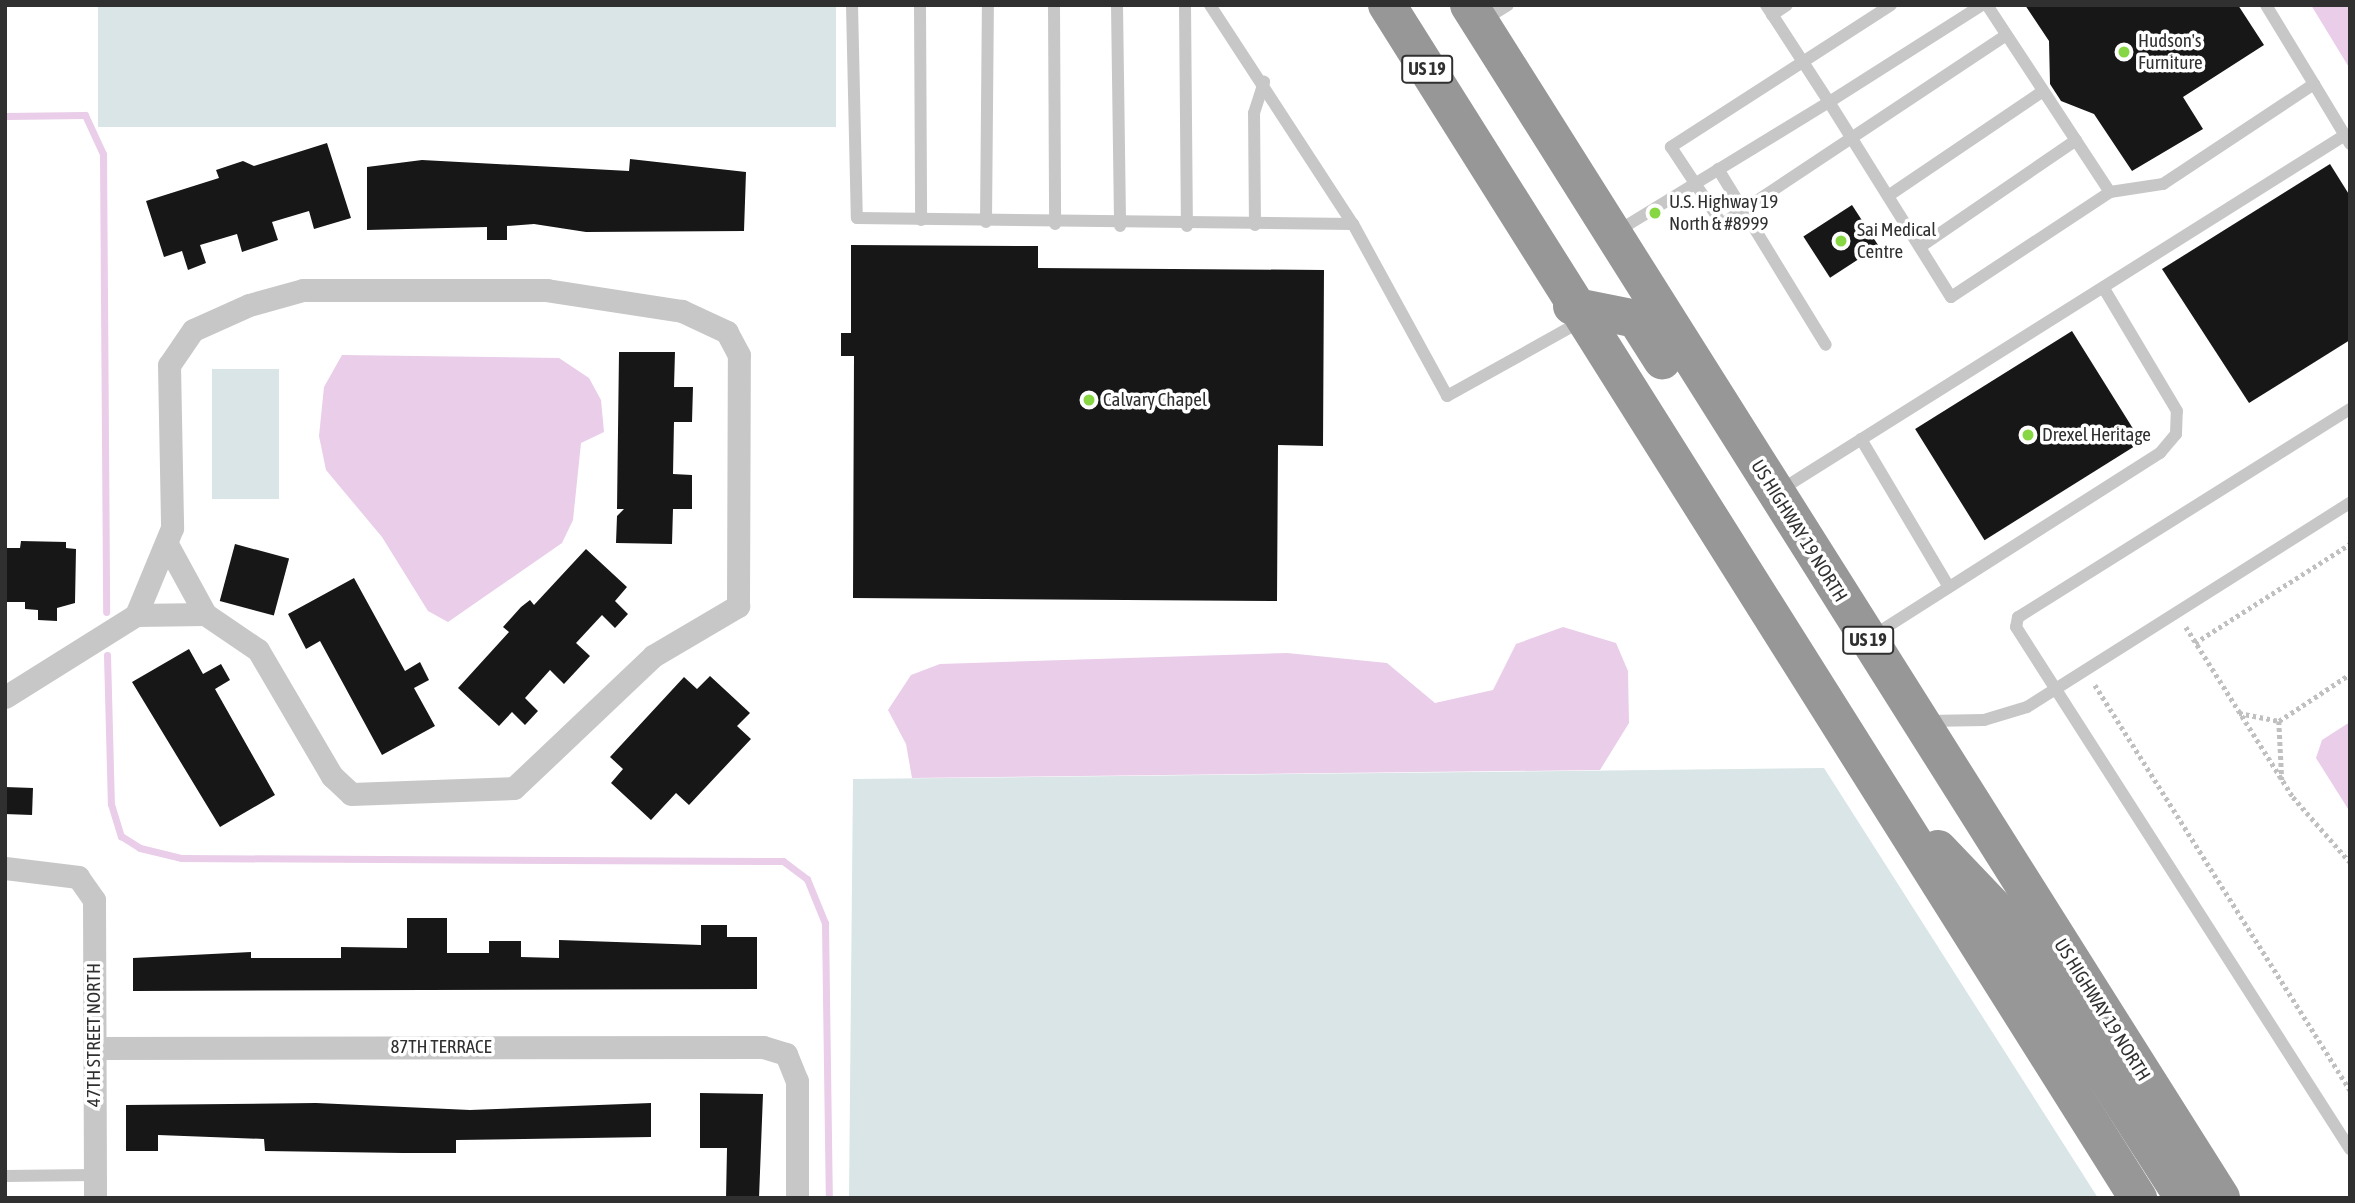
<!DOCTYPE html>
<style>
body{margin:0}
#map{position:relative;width:2355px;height:1203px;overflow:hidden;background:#fff;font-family:"Asap Condensed",sans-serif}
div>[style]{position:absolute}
.green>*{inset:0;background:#d9e5e6;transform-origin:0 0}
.water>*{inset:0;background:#e9cde9}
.stream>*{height:7px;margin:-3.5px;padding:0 3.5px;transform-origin:3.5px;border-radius:3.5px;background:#e9cde9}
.building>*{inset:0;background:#171717;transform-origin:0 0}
.path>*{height:4.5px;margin-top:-2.25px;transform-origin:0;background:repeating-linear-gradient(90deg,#c0c0c0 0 3.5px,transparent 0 7px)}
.lane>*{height:12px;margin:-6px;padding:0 6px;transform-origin:6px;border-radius:6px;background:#c7c7c7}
.street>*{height:23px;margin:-11.5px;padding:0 11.5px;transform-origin:11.5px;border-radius:11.5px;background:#c7c7c7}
.highway>*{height:38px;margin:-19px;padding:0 19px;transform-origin:19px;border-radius:19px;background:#979797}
.dots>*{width:19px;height:19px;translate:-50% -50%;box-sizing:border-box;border:4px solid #fff;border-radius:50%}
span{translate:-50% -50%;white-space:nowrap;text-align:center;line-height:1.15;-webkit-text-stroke:7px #fff;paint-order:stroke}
.shield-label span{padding:2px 5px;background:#fff;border:2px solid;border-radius:5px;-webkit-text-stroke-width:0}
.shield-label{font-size:18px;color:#303030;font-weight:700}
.poi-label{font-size:19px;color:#303030}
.left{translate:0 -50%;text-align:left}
.street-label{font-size:19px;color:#303030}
.frame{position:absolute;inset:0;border:7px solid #303030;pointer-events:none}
</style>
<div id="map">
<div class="green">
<div style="left:98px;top:5px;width:738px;height:122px"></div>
<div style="left:212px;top:369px;width:67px;height:130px"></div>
<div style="clip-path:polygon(1824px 768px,2098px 1198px,849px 1198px,853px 779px)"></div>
</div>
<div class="water">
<div style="clip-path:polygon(2311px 5px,2350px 5px,2350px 69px)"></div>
<div style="clip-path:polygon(342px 355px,559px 358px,589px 378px,601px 400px,604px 432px,581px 443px,573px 520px,562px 543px,448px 622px,428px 611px,382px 537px,326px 470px,319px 436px,324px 387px)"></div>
<div style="clip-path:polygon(1563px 627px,1616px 643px,1628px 671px,1629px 723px,1600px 770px,912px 778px,906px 744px,888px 710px,911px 675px,940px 664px,1287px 653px,1387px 663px,1435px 703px,1493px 690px,1516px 644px)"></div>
<div style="clip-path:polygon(2350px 722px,2350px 812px,2316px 758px,2322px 740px)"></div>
</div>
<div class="stream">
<div style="left:5px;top:116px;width:80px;rotate:-0.7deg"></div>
<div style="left:85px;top:115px;width:43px;rotate:65.2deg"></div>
<div style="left:103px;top:154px;width:458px;rotate:89.6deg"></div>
<div style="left:107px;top:655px;width:149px;rotate:88.5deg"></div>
<div style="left:111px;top:804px;width:34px;rotate:73deg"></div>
<div style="left:121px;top:836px;width:22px;rotate:32deg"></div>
<div style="left:140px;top:848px;width:42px;rotate:13.7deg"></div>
<div style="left:181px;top:858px;width:602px;rotate:0.29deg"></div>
<div style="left:783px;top:861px;width:30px;rotate:37deg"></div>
<div style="left:807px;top:879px;width:48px;rotate:67.8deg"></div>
<div style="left:825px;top:923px;width:275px;rotate:89.2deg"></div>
</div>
<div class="building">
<div style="clip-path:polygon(2025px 5px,2238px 5px,2264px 45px,2183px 97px,2203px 129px,2132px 171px,2094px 114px,2061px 101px,2050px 84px,2049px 41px)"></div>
<div style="clip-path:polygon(327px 143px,351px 218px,314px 229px,309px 211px,272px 222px,278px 240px,242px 252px,237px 234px,200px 245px,206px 263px,188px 270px,182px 251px,164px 257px,146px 201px,219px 178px,216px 170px,243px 161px,254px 166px)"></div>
<div style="clip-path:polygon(630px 159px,746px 172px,744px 231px,586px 232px,534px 224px,507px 226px,507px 240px,487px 240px,487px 227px,367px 230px,367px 167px,422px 160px,629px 171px)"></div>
<div style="clip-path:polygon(2330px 164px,2350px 196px,2350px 340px,2249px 403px,2162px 269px)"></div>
<div style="left:1852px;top:205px;width:49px;height:58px;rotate:57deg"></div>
<div style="clip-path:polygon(851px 245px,1038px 246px,1038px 268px,1324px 270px,1323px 446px,1278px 445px,1277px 601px,853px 598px,854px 356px,841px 356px,841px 333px,851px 333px)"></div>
<div style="left:2072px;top:331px;width:131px;height:185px;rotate:58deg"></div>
<div style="clip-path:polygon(619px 352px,675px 352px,674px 387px,693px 387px,692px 422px,674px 422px,673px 474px,692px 475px,692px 509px,673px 509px,672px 544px,616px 543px,617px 516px,624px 509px,617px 509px)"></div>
<div style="clip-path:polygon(21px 541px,66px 542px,66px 548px,76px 549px,75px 603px,57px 608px,57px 621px,38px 620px,38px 610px,25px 609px,25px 602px,5px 602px,5px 548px,20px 548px)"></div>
<div style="left:235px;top:544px;width:56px;height:59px;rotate:15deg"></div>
<div style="clip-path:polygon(586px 549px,627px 587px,615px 601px,628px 614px,615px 628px,602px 615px,576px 643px,590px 656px,564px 684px,550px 670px,525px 698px,538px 711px,525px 725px,512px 712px,499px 726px,458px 688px,509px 632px,503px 627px,521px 607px,530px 600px,534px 605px)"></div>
<div style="clip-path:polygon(354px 578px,405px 671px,420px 662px,429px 680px,414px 688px,435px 726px,382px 755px,320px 641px,306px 649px,288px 614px)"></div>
<div style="clip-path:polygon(189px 649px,203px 674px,221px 664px,230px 680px,215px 689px,275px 795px,220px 827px,132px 682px)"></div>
<div style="clip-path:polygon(710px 676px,750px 713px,737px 726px,751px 739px,689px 805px,676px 793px,651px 820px,611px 783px,623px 769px,610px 757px,684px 677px,697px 689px)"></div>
<div style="left:5px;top:787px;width:28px;height:27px;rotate:2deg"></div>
<div style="clip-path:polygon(407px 918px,447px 918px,447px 953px,489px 953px,489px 941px,521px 941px,521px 957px,559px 958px,559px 940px,701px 945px,701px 925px,727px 925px,727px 937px,757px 937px,757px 989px,133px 991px,133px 958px,251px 952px,251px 958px,341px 958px,341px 947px,407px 948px)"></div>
<div style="clip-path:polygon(700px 1093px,763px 1094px,759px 1198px,726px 1198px,727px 1148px,700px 1148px)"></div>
<div style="clip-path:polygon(316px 1103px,470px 1110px,651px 1103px,651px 1137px,456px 1140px,456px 1153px,403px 1153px,265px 1151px,264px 1139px,158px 1135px,158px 1151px,126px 1151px,126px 1105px)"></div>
</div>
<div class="path">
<div style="left:2186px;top:627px;width:201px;rotate:57.8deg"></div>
<div style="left:2293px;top:797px;width:86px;rotate:48.8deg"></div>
<div style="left:2195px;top:643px;width:184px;rotate:-32.6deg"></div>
<div style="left:2095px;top:685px;width:479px;rotate:57.8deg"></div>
<div style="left:2239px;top:713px;width:41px;rotate:11.3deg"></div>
<div style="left:2279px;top:721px;width:85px;rotate:-33.5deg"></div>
<div style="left:2279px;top:721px;width:59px;rotate:87.1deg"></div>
</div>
<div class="lane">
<div style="left:852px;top:5px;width:213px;rotate:88.7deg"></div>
<div style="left:857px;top:218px;width:496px;rotate:0.7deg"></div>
<div style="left:1353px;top:224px;width:196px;rotate:61.3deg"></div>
<div style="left:1447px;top:396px;width:154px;rotate:-29.1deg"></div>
<div style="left:920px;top:5px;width:215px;rotate:89.7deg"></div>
<div style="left:1054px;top:5px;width:219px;rotate:89.7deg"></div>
<div style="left:1117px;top:5px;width:221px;rotate:89.2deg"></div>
<div style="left:1185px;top:5px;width:221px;rotate:89.5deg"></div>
<div style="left:1210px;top:5px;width:262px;rotate:56.9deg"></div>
<div style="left:1891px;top:5px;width:262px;rotate:147.2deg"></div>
<div style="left:1671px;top:147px;width:92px;rotate:56.5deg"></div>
<div style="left:1722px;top:224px;width:341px;rotate:-33.6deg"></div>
<div style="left:1982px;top:5px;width:181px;rotate:147.6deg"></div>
<div style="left:1829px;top:102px;width:230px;rotate:58deg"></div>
<div style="left:1951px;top:297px;width:191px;rotate:-33.4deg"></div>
<div style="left:2110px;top:192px;width:54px;rotate:-8.6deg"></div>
<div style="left:2163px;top:184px;width:181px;rotate:-33.5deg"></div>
<div style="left:2314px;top:84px;width:92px;rotate:-121.3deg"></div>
<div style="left:1987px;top:5px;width:224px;rotate:56.7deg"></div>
<div style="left:1772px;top:15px;width:18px;rotate:-34deg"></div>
<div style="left:1484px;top:20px;width:28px;rotate:-32deg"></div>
<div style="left:2314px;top:84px;width:70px;rotate:59deg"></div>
<div style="left:1718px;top:169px;width:206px;rotate:58.5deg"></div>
<div style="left:1888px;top:196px;width:187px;rotate:-34.1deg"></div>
<div style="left:986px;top:222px;width:217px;rotate:-89.5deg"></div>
<div style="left:1255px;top:225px;width:112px;rotate:-90.5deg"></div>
<div style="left:1254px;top:113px;width:33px;rotate:-72deg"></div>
<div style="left:1616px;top:232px;width:250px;rotate:-31.4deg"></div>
<div style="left:1829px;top:102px;width:116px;rotate:-123deg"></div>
<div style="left:1920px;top:247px;width:189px;rotate:-34.4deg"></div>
<div style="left:2350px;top:409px;width:392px;rotate:147.9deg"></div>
<div style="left:2018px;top:617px;width:10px;rotate:101deg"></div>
<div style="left:2016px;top:627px;width:620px;rotate:57.39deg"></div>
<div style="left:1861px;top:439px;width:172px;rotate:59.3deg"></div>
<div style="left:1779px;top:491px;width:669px;rotate:-32.17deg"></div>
<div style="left:1871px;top:637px;width:343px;rotate:-32.5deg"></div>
<div style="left:2160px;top:453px;width:25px;rotate:-50deg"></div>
<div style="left:2176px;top:434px;width:23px;rotate:-88deg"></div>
<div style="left:2177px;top:411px;width:144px;rotate:-120.8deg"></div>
<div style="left:1928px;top:721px;width:56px;rotate:-1deg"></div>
<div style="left:1984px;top:720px;width:45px;rotate:-16.8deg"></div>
<div style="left:2027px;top:707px;width:382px;rotate:-32.3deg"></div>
<div style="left:5px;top:1176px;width:90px;rotate:-0.6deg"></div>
</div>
<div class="street">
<div style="left:168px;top:546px;width:77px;rotate:61.4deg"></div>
<div style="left:5px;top:697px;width:155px;rotate:-32deg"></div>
<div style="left:136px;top:615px;width:69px;rotate:-0.8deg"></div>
<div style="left:205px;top:614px;width:64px;rotate:34.2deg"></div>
<div style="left:258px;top:650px;width:146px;rotate:59.6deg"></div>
<div style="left:332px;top:776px;width:26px;rotate:43deg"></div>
<div style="left:351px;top:794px;width:163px;rotate:-2.1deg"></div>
<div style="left:514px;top:788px;width:192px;rotate:-43.5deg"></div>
<div style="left:653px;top:656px;width:99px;rotate:-30.5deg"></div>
<div style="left:738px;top:606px;width:251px;rotate:-89.8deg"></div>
<div style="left:739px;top:355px;width:26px;rotate:-118deg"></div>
<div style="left:727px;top:332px;width:50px;rotate:-155deg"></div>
<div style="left:682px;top:311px;width:137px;rotate:-171.2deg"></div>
<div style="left:547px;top:290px;width:244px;rotate:180deg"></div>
<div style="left:303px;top:290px;width:56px;rotate:164.5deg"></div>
<div style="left:249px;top:305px;width:61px;rotate:155.9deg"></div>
<div style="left:193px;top:330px;width:42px;rotate:124.4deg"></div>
<div style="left:169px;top:365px;width:163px;rotate:88.9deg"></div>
<div style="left:172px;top:528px;width:94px;rotate:112.5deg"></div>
<div style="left:5px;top:868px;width:74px;rotate:7deg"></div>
<div style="left:78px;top:877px;width:28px;rotate:55deg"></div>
<div style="left:94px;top:900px;width:298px;rotate:89.8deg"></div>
<div style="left:95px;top:1048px;width:668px;rotate:-0.09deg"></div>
<div style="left:763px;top:1047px;width:24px;rotate:17deg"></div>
<div style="left:786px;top:1054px;width:29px;rotate:68deg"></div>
<div style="left:797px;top:1081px;width:117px;rotate:90deg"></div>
</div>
<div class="highway">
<div style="left:1387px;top:5px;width:1410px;rotate:57.81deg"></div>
<div style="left:1469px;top:5px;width:1410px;rotate:57.77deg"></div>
<div style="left:1572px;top:306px;width:65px;rotate:11.5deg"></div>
<div style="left:1636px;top:319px;width:49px;rotate:57.6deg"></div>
<div style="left:1938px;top:849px;width:95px;rotate:46.3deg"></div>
<div style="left:2004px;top:918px;width:333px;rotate:57.3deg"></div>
</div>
<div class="dots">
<div style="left:2124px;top:52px;background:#87d643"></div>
<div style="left:1655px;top:213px;background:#87d643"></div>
<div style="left:1841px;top:241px;background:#87d643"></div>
<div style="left:1089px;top:400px;background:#87d643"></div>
<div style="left:2028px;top:435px;background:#87d643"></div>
</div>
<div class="shield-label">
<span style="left:1427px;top:69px">US 19</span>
<span style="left:1868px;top:640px">US 19</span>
</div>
<div class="poi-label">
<span class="left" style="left:2138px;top:52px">Hudson's<br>Furniture</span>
<span class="left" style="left:1669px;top:213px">U.S. Highway 19<br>North &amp; #8999</span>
<span class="left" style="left:1857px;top:241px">Sai Medical<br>Centre</span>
<span class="left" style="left:1103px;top:400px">Calvary Chapel</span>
<span class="left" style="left:2042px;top:435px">Drexel Heritage</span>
</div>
<div class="street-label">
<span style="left:1799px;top:531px;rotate:58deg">US HIGHWAY 19 NORTH</span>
<span style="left:2102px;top:1010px;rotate:58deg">US HIGHWAY 19 NORTH</span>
<span style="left:94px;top:1035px;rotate:-90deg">47TH STREET NORTH</span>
<span style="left:441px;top:1047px">87TH TERRACE</span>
</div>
<div class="frame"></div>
</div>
